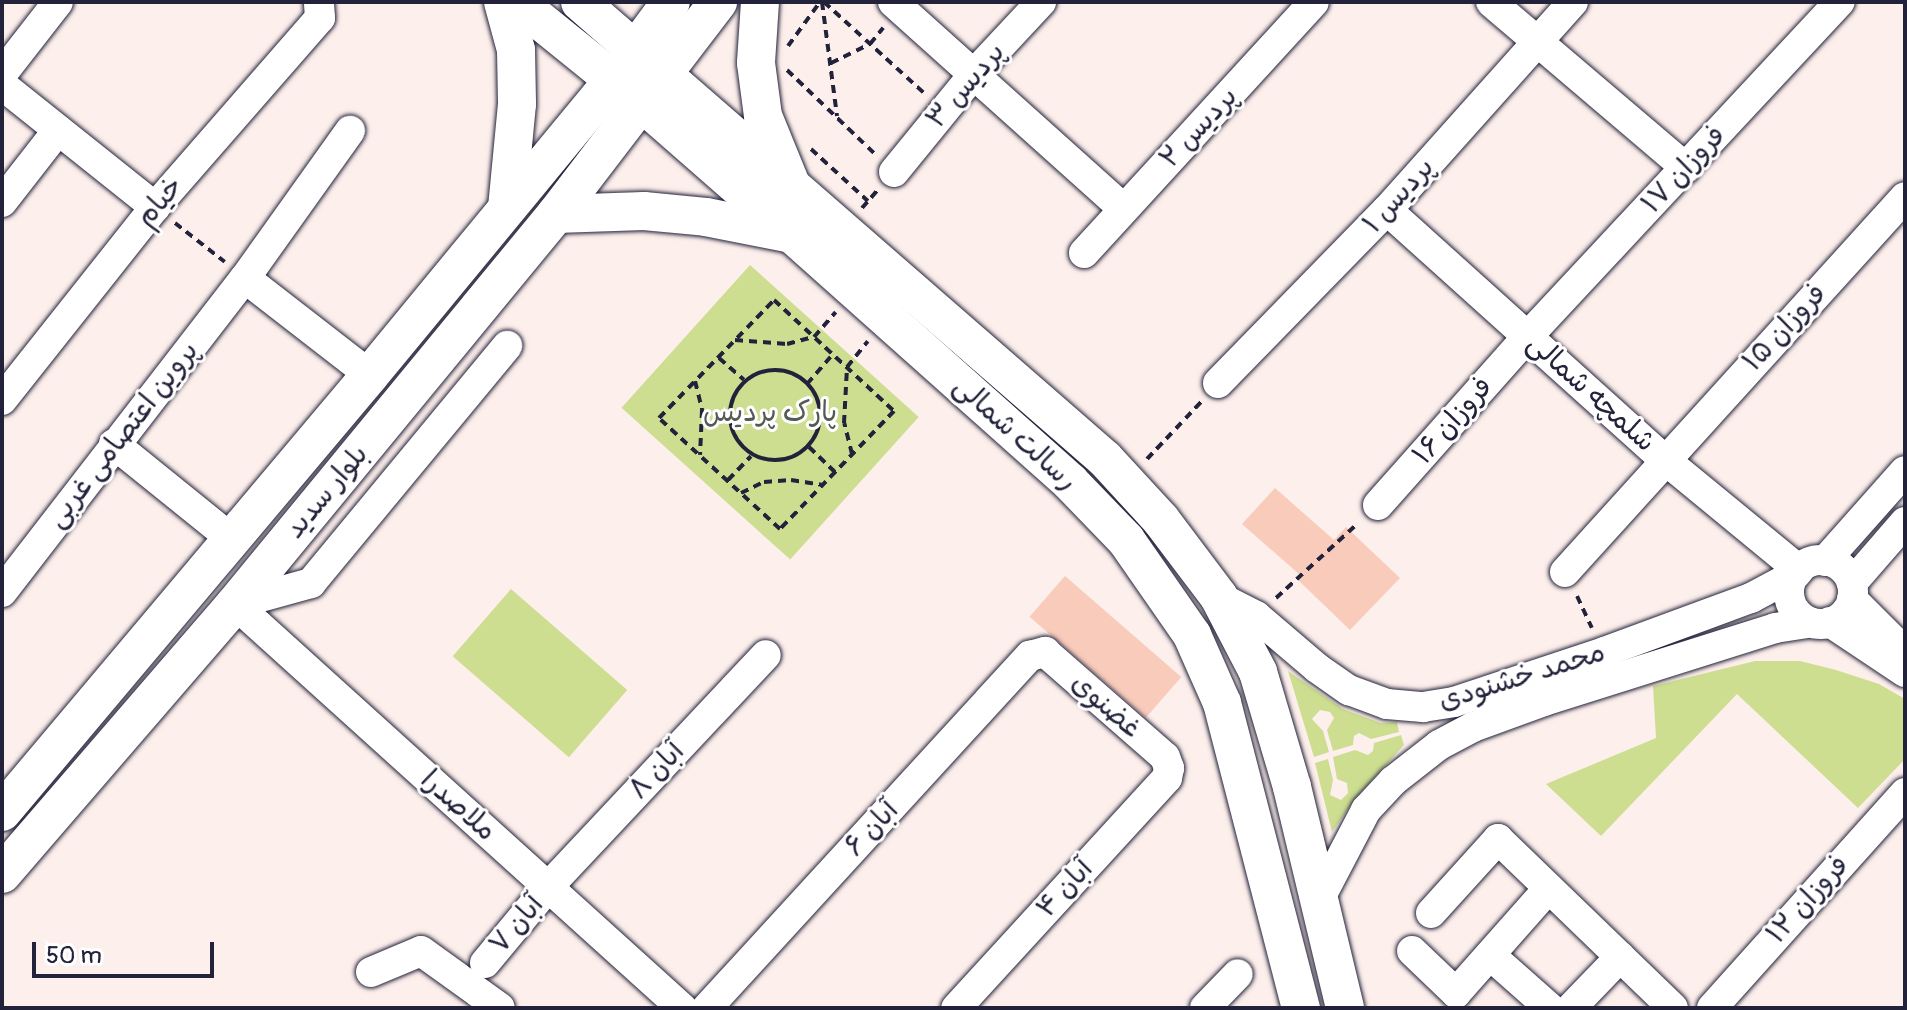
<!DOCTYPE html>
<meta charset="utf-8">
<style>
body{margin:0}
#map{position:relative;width:1907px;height:1010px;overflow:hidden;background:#fdefeb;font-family:Pangolin,"Playpen Sans Arabic",sans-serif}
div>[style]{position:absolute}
.green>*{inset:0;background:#cdde91;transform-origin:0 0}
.building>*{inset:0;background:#f8cbbb;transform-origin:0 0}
.path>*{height:4px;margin-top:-2px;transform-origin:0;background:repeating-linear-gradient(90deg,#22223b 0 8px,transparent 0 14px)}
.path>.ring{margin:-2px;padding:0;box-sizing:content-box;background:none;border:4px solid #22223b;border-radius:50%}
.roads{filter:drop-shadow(0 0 2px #22223b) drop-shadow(0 0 2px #22223b)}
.minor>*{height:30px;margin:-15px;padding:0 15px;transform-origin:15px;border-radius:15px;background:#fff}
.minor>.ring{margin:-15px;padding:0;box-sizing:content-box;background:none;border:30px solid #fff;border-radius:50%}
.major>*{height:38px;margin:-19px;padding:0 19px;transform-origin:19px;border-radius:19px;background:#fff}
span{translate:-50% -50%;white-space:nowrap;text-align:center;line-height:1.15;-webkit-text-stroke:6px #fff;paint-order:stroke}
.street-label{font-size:28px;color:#22223b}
.park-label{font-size:28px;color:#555a55}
.frame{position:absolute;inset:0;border:4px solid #22223b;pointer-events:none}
.scale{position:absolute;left:32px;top:942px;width:182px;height:36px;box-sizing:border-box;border:4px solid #22223b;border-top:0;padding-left:10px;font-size:24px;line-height:28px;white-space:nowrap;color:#22223b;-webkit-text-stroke:6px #fff;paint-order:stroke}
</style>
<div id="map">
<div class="green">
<div style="left:750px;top:265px;width:227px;height:192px;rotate:42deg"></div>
<div style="left:511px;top:589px;width:154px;height:89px;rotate:41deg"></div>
<div style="clip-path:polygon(1755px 661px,1800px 661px,1836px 670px,1879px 684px,1905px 699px,1905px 759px,1858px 808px,1737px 694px,1601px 836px,1546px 784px,1656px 738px,1653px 686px)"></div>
<div style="clip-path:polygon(1288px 671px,1343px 709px,1381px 723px,1397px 722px,1399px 732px,1371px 739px,1359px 733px,1354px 736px,1353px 745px,1333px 751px,1327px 730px,1334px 718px,1330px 712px,1320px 710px,1312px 719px,1323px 731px,1329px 752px,1314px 757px)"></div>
<div style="clip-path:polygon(1401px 735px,1404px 745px,1354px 800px,1332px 832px,1315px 763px,1328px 759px,1333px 780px,1330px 795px,1341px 800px,1348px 793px,1347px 783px,1337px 779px,1333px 757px,1355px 750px,1368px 755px,1373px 751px,1374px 743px)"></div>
</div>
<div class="building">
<div style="clip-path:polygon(1275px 488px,1334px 540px,1346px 527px,1400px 578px,1350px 630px,1297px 579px,1300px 575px,1242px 524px)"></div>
<div style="left:1065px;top:576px;width:154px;height:54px;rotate:41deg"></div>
</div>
<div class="path">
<div style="left:822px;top:2px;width:115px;rotate:82.5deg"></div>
<div style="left:824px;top:2px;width:135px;rotate:42.3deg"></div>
<div style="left:788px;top:46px;width:54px;rotate:-54deg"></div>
<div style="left:831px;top:63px;width:43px;rotate:-26deg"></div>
<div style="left:870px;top:44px;width:21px;rotate:-51deg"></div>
<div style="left:787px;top:70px;width:120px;rotate:43.7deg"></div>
<div style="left:811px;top:149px;width:77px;rotate:42.4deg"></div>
<div style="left:862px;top:208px;width:23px;rotate:-49deg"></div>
<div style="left:175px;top:223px;width:63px;rotate:38deg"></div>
<div style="left:774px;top:300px;width:163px;rotate:42.8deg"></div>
<div style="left:894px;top:411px;width:164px;rotate:134deg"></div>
<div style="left:780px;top:529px;width:164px;rotate:-137.5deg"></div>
<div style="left:659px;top:418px;width:165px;rotate:-45.7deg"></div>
<div style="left:735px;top:340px;width:52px;rotate:4.4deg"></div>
<div style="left:787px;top:344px;width:28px;rotate:-15deg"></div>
<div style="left:814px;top:337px;width:33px;rotate:-49deg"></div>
<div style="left:719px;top:358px;width:33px;rotate:41deg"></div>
<div class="ring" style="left:730px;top:370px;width:86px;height:86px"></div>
<div style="left:695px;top:381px;width:30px;rotate:76deg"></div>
<div style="left:702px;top:410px;width:45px;rotate:92.5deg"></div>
<div style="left:807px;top:384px;width:40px;rotate:-49deg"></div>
<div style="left:809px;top:447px;width:36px;rotate:44deg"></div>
<div style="left:852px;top:454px;width:32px;rotate:-104deg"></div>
<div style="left:844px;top:423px;width:56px;rotate:-86.9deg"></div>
<div style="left:847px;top:367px;width:33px;rotate:-51deg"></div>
<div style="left:1147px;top:459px;width:79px;rotate:-46.5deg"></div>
<div style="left:728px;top:480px;width:33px;rotate:-46deg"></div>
<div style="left:741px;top:493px;width:25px;rotate:-26deg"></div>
<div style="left:764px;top:482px;width:27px;rotate:-4deg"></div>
<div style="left:791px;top:480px;width:31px;rotate:9deg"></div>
<div style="left:1577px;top:596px;width:35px;rotate:65deg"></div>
<div style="left:1276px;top:598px;width:111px;rotate:-42.4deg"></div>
</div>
<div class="roads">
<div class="minor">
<div style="left:893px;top:2px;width:310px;rotate:41.9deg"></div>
<div style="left:1491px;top:2px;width:256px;rotate:40.4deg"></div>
<div style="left:2px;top:74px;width:91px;rotate:-52.1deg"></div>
<div style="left:2px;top:85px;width:196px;rotate:38.6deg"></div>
<div style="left:894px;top:172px;width:125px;rotate:-50.8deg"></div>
<div style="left:973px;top:75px;width:100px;rotate:-47deg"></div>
<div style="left:2px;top:202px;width:91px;rotate:-52.1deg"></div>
<div style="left:1387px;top:210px;width:372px;rotate:42deg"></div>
<div style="left:1664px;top:459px;width:175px;rotate:39.4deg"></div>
<div style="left:1084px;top:253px;width:340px;rotate:-47.5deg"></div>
<div style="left:245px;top:278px;width:158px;rotate:37.8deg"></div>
<div style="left:1218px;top:383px;width:242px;rotate:-45.7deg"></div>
<div style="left:1387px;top:210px;width:279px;rotate:-48.2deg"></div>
<div style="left:2px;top:400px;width:246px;rotate:-51.6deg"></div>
<div style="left:155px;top:207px;width:251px;rotate:-48.9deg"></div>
<div style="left:320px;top:18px;width:16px;rotate:-94deg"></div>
<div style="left:114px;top:444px;width:153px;rotate:38.9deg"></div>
<div style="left:1378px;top:505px;width:226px;rotate:-48.4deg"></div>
<div style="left:1528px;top:336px;width:457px;rotate:-47deg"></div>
<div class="ring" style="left:1789px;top:560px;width:34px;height:34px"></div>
<div style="left:1825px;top:561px;width:120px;rotate:-48.4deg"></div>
<div style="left:1565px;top:572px;width:506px;rotate:-47.8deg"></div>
<div style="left:1852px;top:583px;width:81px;rotate:-49deg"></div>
<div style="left:2px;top:592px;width:397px;rotate:-52.3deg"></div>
<div style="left:245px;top:278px;width:181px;rotate:-54.5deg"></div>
<div style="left:1219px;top:597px;width:42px;rotate:27.2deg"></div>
<div style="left:1256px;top:616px;width:80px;rotate:40.4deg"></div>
<div style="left:1317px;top:668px;width:39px;rotate:35deg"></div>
<div style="left:1349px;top:690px;width:40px;rotate:20.2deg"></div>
<div style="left:1387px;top:704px;width:36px;rotate:5deg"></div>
<div style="left:1423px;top:707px;width:31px;rotate:-9deg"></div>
<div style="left:1454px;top:702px;width:158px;rotate:-18.4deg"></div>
<div style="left:1604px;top:652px;width:157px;rotate:-20.2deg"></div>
<div style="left:1751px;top:598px;width:51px;rotate:-28.1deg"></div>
<div style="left:1852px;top:599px;width:75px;rotate:45deg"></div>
<div style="left:235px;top:604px;width:603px;rotate:42.11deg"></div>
<div style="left:235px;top:604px;width:79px;rotate:-15.4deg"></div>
<div style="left:311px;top:583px;width:308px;rotate:-50.4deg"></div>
<div style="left:1830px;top:622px;width:90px;rotate:33.7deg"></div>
<div style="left:1319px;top:900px;width:102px;rotate:-62.4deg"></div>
<div style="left:1366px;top:810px;width:40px;rotate:-47deg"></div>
<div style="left:1393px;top:781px;width:58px;rotate:-38deg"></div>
<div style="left:1439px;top:745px;width:38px;rotate:-28deg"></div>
<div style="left:1473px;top:727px;width:76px;rotate:-20.1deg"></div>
<div style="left:1544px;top:701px;width:242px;rotate:-17.5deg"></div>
<div style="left:1775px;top:628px;width:36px;rotate:-9deg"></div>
<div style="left:1431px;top:913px;width:100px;rotate:-47.8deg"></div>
<div style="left:1498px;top:839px;width:243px;rotate:44deg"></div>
<div style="left:1412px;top:951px;width:61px;rotate:43.7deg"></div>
<div style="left:1456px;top:993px;width:140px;rotate:-48.5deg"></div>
<div style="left:1490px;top:955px;width:80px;rotate:41.5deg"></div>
<div style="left:485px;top:963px;width:99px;rotate:-50.3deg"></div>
<div style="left:548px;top:887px;width:318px;rotate:-46.8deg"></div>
<div style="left:371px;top:972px;width:54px;rotate:-22.8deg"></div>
<div style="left:421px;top:951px;width:97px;rotate:35.8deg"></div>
<div style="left:707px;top:1008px;width:478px;rotate:-47.5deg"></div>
<div style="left:1030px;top:656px;width:16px;rotate:-15deg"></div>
<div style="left:1045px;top:652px;width:159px;rotate:41.2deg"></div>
<div style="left:1165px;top:757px;width:12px;rotate:70deg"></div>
<div style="left:1169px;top:768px;width:10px;rotate:101deg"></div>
<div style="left:1167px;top:778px;width:312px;rotate:132.5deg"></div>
<div style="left:1205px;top:1008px;width:47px;rotate:-45.9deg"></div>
<div style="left:1571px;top:1008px;width:71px;rotate:-46.1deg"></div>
<div style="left:1712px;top:1008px;width:289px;rotate:-48.1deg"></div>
</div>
<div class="major">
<div style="left:503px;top:2px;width:50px;rotate:74.8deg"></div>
<div style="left:516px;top:50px;width:54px;rotate:88.9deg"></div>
<div style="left:517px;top:104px;width:104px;rotate:95.5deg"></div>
<div style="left:517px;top:2px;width:159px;rotate:38.9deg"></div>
<div style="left:641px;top:102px;width:202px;rotate:41.2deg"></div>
<div style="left:793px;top:235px;width:371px;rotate:41.7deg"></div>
<div style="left:1070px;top:482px;width:81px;rotate:46deg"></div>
<div style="left:1126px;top:540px;width:116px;rotate:55.2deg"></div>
<div style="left:1192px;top:635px;width:74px;rotate:66.2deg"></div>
<div style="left:1222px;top:703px;width:315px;rotate:75.5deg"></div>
<div style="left:580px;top:2px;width:696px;rotate:41.04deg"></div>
<div style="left:1105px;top:459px;width:83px;rotate:47.4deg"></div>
<div style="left:1161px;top:520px;width:96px;rotate:53deg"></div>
<div style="left:1219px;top:597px;width:85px;rotate:62.5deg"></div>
<div style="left:1258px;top:672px;width:120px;rotate:73.5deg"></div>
<div style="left:1292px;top:787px;width:227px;rotate:76.5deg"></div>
<div style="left:760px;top:2px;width:61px;rotate:93.8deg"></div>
<div style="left:756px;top:63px;width:53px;rotate:82.5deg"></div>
<div style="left:763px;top:116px;width:71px;rotate:67.8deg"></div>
<div style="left:556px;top:214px;width:88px;rotate:-2deg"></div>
<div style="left:644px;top:211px;width:62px;rotate:5.5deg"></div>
<div style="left:706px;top:217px;width:83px;rotate:11.2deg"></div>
<div style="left:2px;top:812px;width:571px;rotate:-49.9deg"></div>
<div style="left:370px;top:375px;width:382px;rotate:-50.5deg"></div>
<div style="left:613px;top:80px;width:97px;rotate:-53.4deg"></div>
<div style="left:2px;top:874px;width:357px;rotate:-49.2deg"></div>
<div style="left:235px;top:604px;width:505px;rotate:-50.54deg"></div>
<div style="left:556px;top:214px;width:267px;rotate:-52.6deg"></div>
</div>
</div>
<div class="street-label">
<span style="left:966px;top:86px;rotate:-49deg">پردیس ۳</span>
<span style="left:1199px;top:128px;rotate:-47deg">پردیس ۲</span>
<span style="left:1684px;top:170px;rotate:-47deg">فروزان ۱۷</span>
<span style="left:1399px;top:196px;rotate:-48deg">پردیس ۱</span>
<span style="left:160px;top:202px;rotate:-50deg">خیام</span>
<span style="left:1785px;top:328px;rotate:-47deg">فروزان ۱۵</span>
<span style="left:1591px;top:393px;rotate:42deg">شلمچه شمالی</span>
<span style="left:1453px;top:421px;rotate:-49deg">فروزان ۱۶</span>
<span style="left:1015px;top:434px;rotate:42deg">رسالت شمالی</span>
<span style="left:123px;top:435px;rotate:-52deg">پروین اعتصامی غربی</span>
<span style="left:327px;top:492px;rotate:-50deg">بلوار سدید</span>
<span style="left:1522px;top:677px;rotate:-17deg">محمد خشنودی</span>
<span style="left:1106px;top:706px;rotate:41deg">غضنوی</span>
<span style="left:657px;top:771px;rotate:-47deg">آبان ۸</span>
<span style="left:458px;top:806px;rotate:42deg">ملاصدرا</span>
<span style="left:872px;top:829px;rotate:-47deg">آبان ۶</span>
<span style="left:1065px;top:889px;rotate:-47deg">آبان ۴</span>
<span style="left:1808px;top:900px;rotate:-48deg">فروزان ۱۲</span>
<span style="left:517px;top:925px;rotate:-50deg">آبان ۷</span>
</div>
<div class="park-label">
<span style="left:770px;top:413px">پارک پردیس</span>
</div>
<div class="frame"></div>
<div class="scale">50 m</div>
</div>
